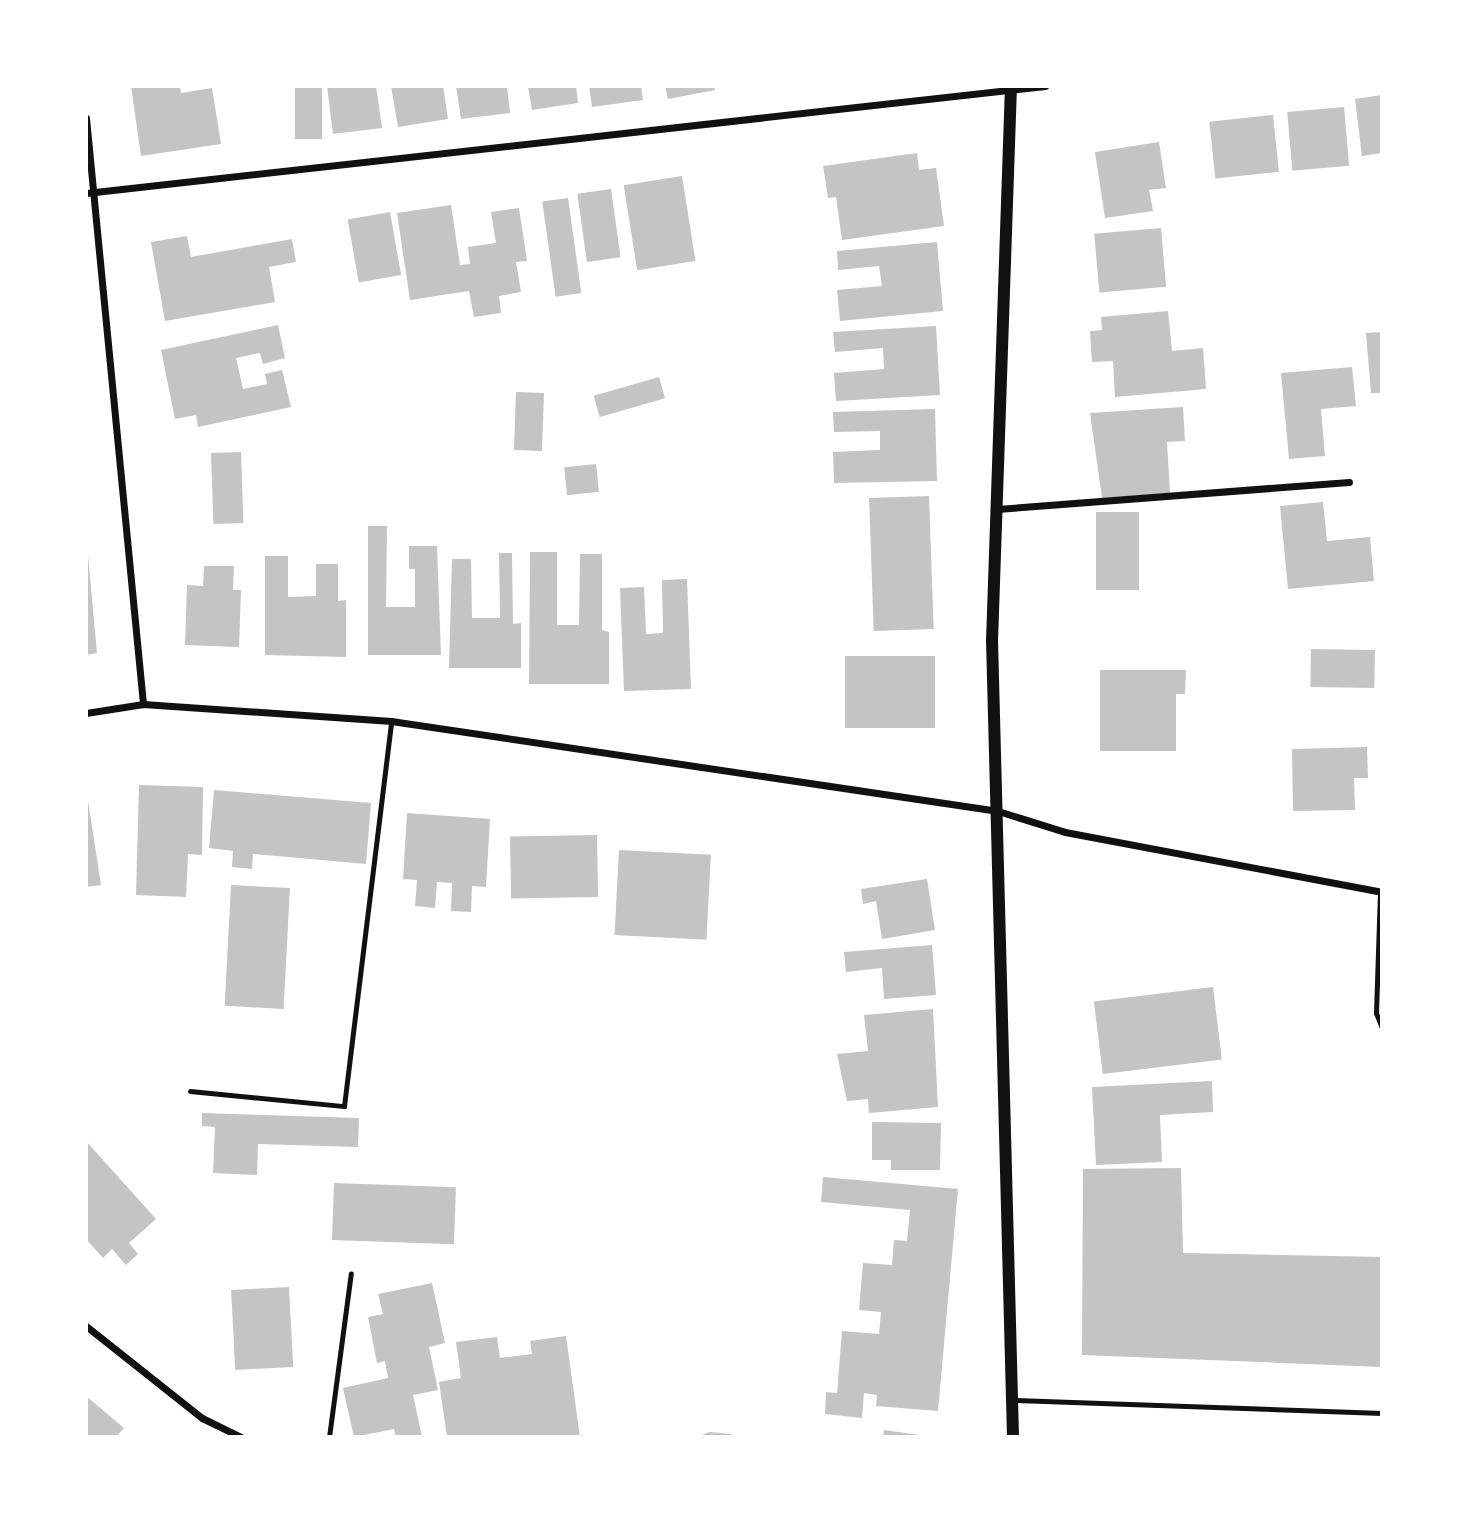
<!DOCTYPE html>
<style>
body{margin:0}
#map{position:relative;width:1468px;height:1523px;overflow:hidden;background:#fff;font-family:"Times New Roman",serif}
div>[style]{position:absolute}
.building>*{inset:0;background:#c4c4c4;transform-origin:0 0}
.service>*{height:5px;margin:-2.5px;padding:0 2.5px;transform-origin:2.5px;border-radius:2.5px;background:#111}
.minor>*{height:7px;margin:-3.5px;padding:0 3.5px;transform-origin:3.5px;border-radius:3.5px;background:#111}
.tertiary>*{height:12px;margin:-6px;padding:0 6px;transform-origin:6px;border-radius:6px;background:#111}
span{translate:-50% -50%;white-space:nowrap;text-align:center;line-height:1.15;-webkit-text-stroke:6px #fff;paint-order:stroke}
.frame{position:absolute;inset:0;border:88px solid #fff;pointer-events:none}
</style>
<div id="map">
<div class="building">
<div style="clip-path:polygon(131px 86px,180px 86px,181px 93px,212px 88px,221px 144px,141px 156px)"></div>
<div style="left:295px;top:86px;width:27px;height:53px"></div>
<div style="clip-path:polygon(327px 86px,376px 86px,382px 128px,333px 134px)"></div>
<div style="clip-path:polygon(391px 86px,443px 86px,448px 119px,398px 127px)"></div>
<div style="clip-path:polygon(456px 86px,507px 86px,510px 113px,461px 119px)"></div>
<div style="clip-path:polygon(528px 86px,576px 86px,578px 103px,532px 110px)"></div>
<div style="clip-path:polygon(589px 86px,641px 86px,643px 100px,592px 107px)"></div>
<div style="clip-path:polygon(665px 86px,714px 86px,715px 90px,668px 99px)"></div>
<div style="clip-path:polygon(1382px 95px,1382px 153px,1362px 156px,1355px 99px)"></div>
<div style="left:1344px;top:107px;width:59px;height:57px;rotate:85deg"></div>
<div style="left:1273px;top:115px;width:57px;height:64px;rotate:84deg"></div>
<div style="clip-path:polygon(1159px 142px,1166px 188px,1149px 190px,1153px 211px,1105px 218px,1095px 152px)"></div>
<div style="clip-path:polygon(917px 153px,919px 170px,936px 168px,944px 226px,842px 240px,836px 197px,828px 198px,823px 166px)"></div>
<div style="left:682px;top:176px;width:86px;height:59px;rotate:81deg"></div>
<div style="left:611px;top:189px;width:69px;height:34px;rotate:82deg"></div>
<div style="left:568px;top:198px;width:96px;height:26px;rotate:82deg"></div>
<div style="clip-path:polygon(451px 205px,460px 265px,470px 264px,468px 247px,496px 243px,491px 212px,519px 208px,527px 261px,516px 262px,521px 292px,499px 296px,501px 313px,474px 317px,469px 291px,410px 300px,397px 213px)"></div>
<div style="left:390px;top:212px;width:64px;height:43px;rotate:80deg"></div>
<div style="left:1161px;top:228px;width:59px;height:67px;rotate:85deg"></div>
<div style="clip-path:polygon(187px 236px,191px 257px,292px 239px,296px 262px,269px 267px,275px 302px,165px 321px,151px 242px)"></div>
<div style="clip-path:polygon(937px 242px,943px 311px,840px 321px,837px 290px,882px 286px,879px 266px,838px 270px,837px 251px)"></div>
<div style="clip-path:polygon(1168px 311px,1172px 351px,1203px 348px,1206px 389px,1115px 397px,1113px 361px,1092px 362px,1090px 331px,1102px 330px,1101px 317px)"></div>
<div style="clip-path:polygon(278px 325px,285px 358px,263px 364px,260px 353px,236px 358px,243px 389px,267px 384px,265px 374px,282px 370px,291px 407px,198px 427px,196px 415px,175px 419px,161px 350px)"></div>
<div style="clip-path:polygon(936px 326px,940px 395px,836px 401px,834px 373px,884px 369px,883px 348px,835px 352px,833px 332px)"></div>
<div style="clip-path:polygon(1382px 332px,1382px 393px,1371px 393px,1366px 333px)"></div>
<div style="clip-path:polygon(1352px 367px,1356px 406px,1321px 409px,1325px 456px,1289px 459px,1281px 373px)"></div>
<div style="left:659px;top:377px;width:22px;height:68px;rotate:74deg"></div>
<div style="left:516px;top:392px;width:28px;height:58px;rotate:2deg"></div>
<div style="clip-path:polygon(1183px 407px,1185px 441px,1167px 442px,1170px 493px,1102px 498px,1090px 413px)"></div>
<div style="clip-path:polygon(935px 409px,937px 481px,834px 483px,833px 452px,880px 450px,880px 431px,834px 432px,833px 412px)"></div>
<div style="left:241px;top:452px;width:71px;height:30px;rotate:88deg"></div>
<div style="left:596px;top:464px;width:28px;height:32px;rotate:84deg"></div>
<div style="left:929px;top:496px;width:133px;height:60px;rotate:88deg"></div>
<div style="clip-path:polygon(1323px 502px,1327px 541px,1370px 537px,1374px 581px,1288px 589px,1280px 506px)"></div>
<div style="left:1096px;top:512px;width:43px;height:78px"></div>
<div style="clip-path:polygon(368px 526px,387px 526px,386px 607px,415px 607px,415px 569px,409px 569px,409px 546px,437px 546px,441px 655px,368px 655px)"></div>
<div style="clip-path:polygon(86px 534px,97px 653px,86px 655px)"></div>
<div style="clip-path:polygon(530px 552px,557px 552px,557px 625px,579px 625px,580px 554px,602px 554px,602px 630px,609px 632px,609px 684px,529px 684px)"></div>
<div style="clip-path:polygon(499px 553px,512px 553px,513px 624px,521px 623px,521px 668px,449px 668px,452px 559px,471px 559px,472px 618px,500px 618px)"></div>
<div style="clip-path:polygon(265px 556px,288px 556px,288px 597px,316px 596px,316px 564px,338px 564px,338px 601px,346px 600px,346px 657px,265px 655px)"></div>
<div style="clip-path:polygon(204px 566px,234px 566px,233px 590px,241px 590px,239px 647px,185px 645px,187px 585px,203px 586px)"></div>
<div style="clip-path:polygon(687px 579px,691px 689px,624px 691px,620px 588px,644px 587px,646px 634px,663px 633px,662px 580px)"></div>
<div style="left:1311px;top:649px;width:64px;height:38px;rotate:1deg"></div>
<div style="left:845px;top:656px;width:90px;height:72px"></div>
<div style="clip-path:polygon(1100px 670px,1186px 670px,1185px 694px,1176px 694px,1176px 751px,1100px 751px)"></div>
<div style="clip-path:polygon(1367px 747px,1368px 778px,1354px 778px,1355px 810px,1293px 811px,1292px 749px)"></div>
<div style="clip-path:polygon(139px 785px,203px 787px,202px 855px,188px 854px,186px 897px,136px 895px)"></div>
<div style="clip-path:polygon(86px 788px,101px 885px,86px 887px)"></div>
<div style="clip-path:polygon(214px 790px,371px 803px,366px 864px,253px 854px,252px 869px,232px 867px,233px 851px,209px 848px)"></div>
<div style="clip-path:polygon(407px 813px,490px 819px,486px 887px,472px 886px,471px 912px,451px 911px,452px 883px,437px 882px,435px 908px,415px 906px,417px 880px,403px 879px)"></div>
<div style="left:597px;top:835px;width:62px;height:87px;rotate:89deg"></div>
<div style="left:619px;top:850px;width:92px;height:85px;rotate:3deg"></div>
<div style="clip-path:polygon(927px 879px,935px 930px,882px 939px,876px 901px,863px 904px,861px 889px)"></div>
<div style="left:231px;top:885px;width:59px;height:121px;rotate:3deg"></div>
<div style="clip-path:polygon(932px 945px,936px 995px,884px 999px,882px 968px,846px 972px,844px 952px)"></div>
<div style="left:1213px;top:987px;width:73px;height:120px;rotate:83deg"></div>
<div style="clip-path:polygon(933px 1009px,938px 1107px,869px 1113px,868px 1099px,847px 1101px,837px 1054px,868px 1051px,864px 1015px)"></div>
<div style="clip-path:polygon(1212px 1081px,1213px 1112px,1160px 1115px,1162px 1162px,1096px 1165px,1092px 1087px)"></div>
<div style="clip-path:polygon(202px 1113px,359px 1118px,358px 1147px,258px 1144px,257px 1175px,213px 1173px,215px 1127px,202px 1126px)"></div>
<div style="clip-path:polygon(872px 1122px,941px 1123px,940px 1170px,891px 1170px,891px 1160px,872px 1160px)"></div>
<div style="clip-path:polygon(86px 1141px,156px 1219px,129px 1243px,138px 1254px,126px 1265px,112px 1249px,103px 1258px,86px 1239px)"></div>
<div style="clip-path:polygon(1181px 1168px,1183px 1253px,1382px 1257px,1382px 1367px,1082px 1355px,1083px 1169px)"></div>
<div style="clip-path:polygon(823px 1177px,958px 1189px,938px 1411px,876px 1406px,877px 1395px,864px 1393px,862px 1418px,825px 1414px,826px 1392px,837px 1393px,842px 1331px,879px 1334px,881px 1312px,859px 1310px,863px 1263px,892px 1265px,894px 1240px,907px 1241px,910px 1210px,821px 1202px)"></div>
<div style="left:334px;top:1183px;width:122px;height:57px;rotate:2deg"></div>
<div style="clip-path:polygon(432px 1283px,445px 1343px,429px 1347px,438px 1390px,413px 1395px,422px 1437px,396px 1437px,394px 1429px,354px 1437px,343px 1388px,388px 1378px,385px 1361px,377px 1363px,368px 1317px,383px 1314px,378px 1294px)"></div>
<div style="left:289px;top:1287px;width:80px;height:58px;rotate:87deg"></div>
<div style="clip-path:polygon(566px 1336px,580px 1437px,447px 1437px,439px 1382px,461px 1378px,456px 1342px,497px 1337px,500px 1358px,532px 1354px,530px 1341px)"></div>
<div style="clip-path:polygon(86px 1396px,124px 1428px,116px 1437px,86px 1437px)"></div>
<div style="clip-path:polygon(884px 1430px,927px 1436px,927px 1437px,883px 1437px)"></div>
<div style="clip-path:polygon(710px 1432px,731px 1434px,732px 1437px,695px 1437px)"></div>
</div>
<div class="service">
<div style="left:1380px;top:892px;width:121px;rotate:91.9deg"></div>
<div style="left:1376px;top:1013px;width:16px;rotate:68deg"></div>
<div style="left:190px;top:1091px;width:155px;rotate:5.6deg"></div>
<div style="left:344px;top:1106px;width:388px;rotate:-83deg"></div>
<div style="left:1012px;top:1400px;width:370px;rotate:2deg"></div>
<div style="left:329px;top:1437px;width:165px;rotate:-82.4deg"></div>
</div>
<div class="minor">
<div style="left:86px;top:118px;width:589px;rotate:84.44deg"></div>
<div style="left:86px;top:193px;width:965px;rotate:-6.37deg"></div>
<div style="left:997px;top:509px;width:353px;rotate:-4.4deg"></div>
<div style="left:86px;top:713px;width:58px;rotate:-9deg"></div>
<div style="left:143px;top:704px;width:249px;rotate:3.9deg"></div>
<div style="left:391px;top:721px;width:614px;rotate:8.43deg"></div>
<div style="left:998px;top:811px;width:70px;rotate:17.4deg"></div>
<div style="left:1065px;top:832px;width:323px;rotate:10.7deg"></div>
<div style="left:86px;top:1326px;width:148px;rotate:38.4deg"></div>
<div style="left:202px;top:1418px;width:43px;rotate:26deg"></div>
</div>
<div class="tertiary">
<div style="left:1011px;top:86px;width:554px;rotate:91.96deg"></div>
<div style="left:992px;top:640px;width:797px;rotate:88.49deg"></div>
</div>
<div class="frame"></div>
</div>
